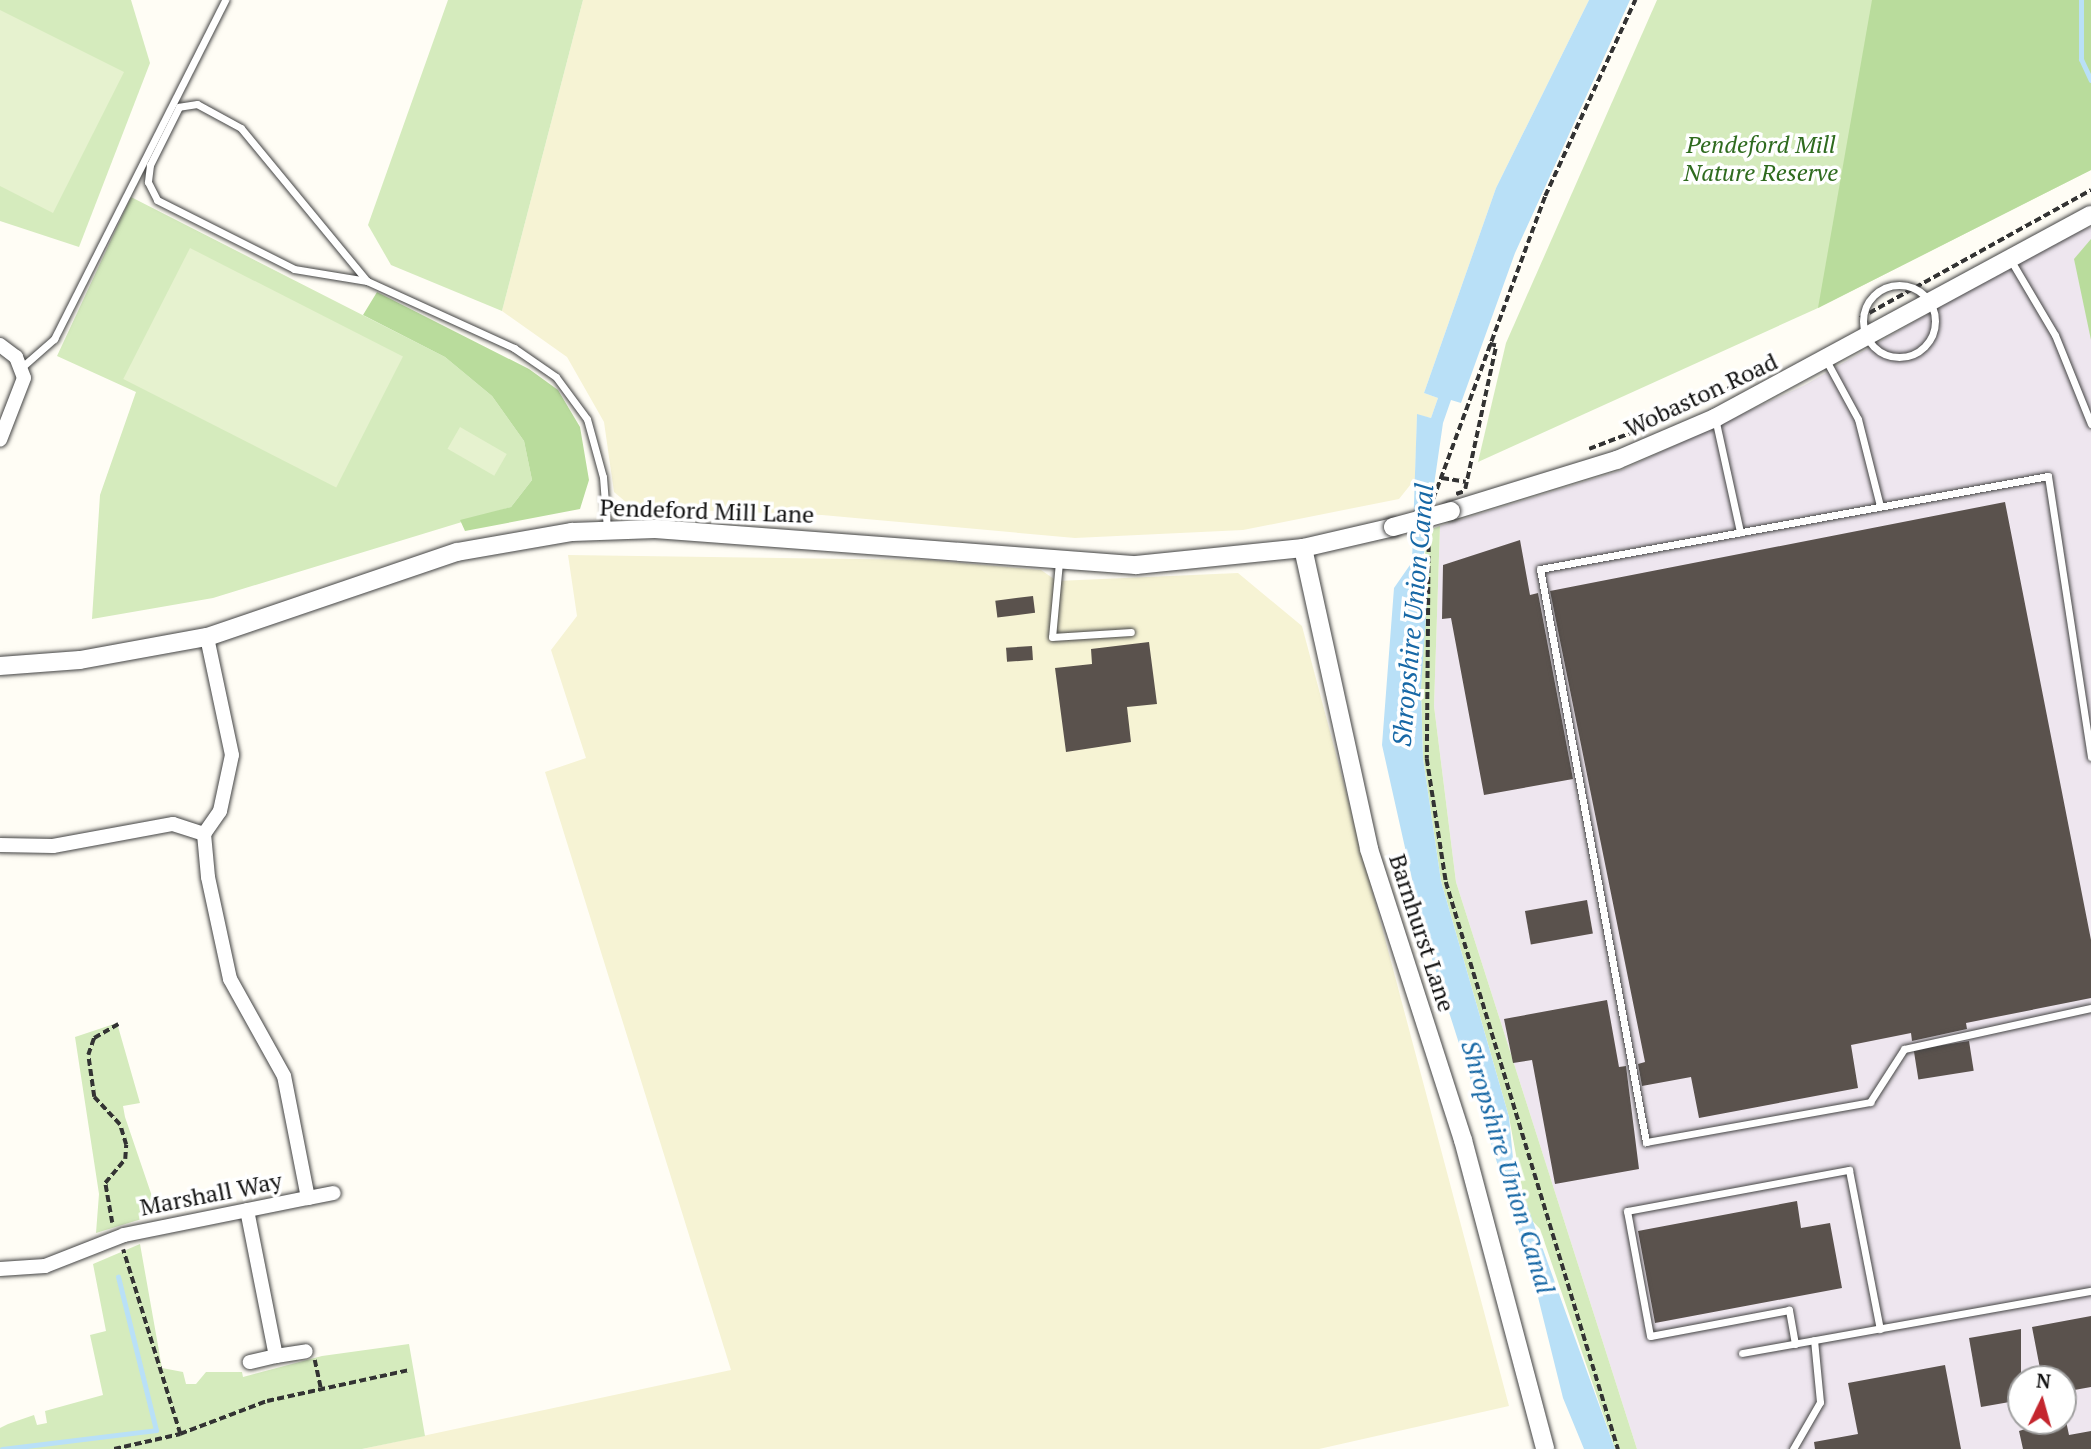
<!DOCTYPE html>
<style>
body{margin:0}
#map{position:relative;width:2091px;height:1449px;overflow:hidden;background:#fffdf5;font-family:"PT Serif",serif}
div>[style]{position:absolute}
.industrial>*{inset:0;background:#eee6ef}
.farmland>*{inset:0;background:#f6f3d4}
.green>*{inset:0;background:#d5ebbd}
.forest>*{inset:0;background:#b9dc9c}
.pitch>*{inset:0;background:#e6f2cf;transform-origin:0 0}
.water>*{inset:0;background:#b9e0f7}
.stream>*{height:5px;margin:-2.5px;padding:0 2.5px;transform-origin:2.5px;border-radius:2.5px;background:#b9e0f7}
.building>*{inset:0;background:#5a524d;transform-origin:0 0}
.path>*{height:3.5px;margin-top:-1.75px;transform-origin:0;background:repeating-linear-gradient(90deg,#333 0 7px,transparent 0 10.5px)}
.roads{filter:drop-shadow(0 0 2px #444) drop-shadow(0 0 2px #444)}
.service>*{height:7px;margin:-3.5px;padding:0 3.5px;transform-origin:3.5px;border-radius:3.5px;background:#fff}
.service>.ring{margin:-3.5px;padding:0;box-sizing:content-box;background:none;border:7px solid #fff;border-radius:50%}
.minor>*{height:14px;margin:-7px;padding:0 7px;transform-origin:7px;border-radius:7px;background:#fff}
.tertiary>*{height:18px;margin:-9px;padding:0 9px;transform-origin:9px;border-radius:9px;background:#fff}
.path-bridge>*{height:3.5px;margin-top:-1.75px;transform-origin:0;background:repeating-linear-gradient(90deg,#333 0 7px,transparent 0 10.5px)}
.bridges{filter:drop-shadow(0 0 2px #444) drop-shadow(0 0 2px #444)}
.tertiary-bridge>*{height:18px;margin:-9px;padding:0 9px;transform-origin:9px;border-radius:9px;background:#fff}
span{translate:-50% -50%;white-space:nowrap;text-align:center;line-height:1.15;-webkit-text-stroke:7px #fff;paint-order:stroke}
.park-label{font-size:24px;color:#2f6b1f;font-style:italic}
.street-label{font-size:24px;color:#111}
.water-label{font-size:26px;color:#1768a6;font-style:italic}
.north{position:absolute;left:2007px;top:1365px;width:70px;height:70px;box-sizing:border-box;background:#fff;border:2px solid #a0a0a0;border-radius:50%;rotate:5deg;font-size:19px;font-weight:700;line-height:28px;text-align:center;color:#111}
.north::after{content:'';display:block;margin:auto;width:24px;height:32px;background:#c4262e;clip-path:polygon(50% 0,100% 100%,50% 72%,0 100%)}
</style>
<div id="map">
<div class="industrial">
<div style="clip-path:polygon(evenodd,2091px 227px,2091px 1449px,1637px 1449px,1456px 882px,1434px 706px,1440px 526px,1622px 470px,1805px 385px,2059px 238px,2091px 227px,2021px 1379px,2063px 1379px,2063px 1421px,2021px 1421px,2021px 1379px)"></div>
</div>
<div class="farmland">
<div style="clip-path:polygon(583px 0,1589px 0,1496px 188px,1424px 393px,1438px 398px,1431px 418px,1417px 415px,1415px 479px,1399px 499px,1243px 530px,1075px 538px,822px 515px,633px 508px,614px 492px,604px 422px,567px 357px,502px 311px)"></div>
<div style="clip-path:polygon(568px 555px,929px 560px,1041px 570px,1057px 581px,1238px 573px,1302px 626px,1509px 1406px,1319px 1449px,362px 1449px,731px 1370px,545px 772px,586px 758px,551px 650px,577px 616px)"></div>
</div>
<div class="green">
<div style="clip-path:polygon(0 0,131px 0,150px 63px,79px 247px,0 221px)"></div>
<div style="clip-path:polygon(448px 0,583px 0,502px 311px,391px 265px,368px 225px)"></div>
<div style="clip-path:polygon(1657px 0,2091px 0,2091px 170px,1818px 308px,1478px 462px,1506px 343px)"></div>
<div style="clip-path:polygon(131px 197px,445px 357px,492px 396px,524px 441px,532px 480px,511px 507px,213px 598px,92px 619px,100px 495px,136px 392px,57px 356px)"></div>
<div style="clip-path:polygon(1440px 526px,1434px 706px,1456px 882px,1637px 1449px,1615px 1449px,1540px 1229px,1527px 1215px,1509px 1117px,1441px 881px,1423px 758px,1421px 689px,1426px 531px)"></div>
<div style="clip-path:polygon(117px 1023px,140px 1103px,123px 1106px,125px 1117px,158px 1214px,96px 1233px,99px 1194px,75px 1037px)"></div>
<div style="clip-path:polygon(140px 1244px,162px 1368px,183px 1372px,186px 1384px,196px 1384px,206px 1372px,242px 1372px,243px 1377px,322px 1356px,409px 1344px,425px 1436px,362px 1449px,0 1449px,0 1428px,8px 1424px,34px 1415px,37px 1425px,47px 1423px,45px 1411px,103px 1395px,90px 1335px,106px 1331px,93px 1264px)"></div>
</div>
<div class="forest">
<div style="clip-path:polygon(1872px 0,2091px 0,2091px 170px,1818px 308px)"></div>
<div style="clip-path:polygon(2091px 239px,2091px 340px,2074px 259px)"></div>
<div style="clip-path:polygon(377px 292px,529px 369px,558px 390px,580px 427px,589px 480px,580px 509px,465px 531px,460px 520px,511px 507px,532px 480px,524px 441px,492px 396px,445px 357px,363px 315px)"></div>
</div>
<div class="pitch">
<div style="clip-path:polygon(0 10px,124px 72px,53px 213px,0 186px)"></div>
<div style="left:190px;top:248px;width:239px;height:147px;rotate:27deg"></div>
<div style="left:460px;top:427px;width:54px;height:25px;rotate:30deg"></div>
</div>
<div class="water">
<div style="clip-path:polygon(1589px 0,1630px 0,1515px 253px,1461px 403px,1451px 400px,1443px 423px,1424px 554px,1429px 573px,1421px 689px,1423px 758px,1441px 881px,1509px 1117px,1514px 1169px,1615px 1449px,1584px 1449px,1563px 1398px,1531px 1269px,1425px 937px,1382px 745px,1394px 588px,1412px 562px,1417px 414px,1431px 418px,1438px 398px,1424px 393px,1496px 188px)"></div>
</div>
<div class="stream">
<div style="left:2081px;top:0;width:59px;rotate:90deg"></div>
<div style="left:2081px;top:59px;width:23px;rotate:65deg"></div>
<div style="left:2px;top:1449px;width:155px;rotate:-7deg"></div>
<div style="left:156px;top:1430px;width:158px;rotate:-103.9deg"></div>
</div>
<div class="building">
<div style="clip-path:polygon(2005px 502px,2091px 940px,2091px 998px,1966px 1023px,1967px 1029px,1912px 1041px,1911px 1033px,1851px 1045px,1858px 1088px,1699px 1118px,1691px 1077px,1642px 1086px,1638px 1064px,1645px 1062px,1550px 591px)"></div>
<div style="clip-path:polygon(1520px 540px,1530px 595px,1538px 593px,1573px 779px,1484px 795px,1451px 618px,1442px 619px,1443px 565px)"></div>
<div style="left:1033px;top:596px;width:17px;height:38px;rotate:83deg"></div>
<div style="clip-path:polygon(1149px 642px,1157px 704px,1127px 707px,1131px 742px,1066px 752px,1055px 668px,1092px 664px,1091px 649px)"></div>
<div style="left:1032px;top:646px;width:14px;height:26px;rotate:86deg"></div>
<div style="left:1587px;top:900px;width:34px;height:63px;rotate:80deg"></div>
<div style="clip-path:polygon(1607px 1000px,1619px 1067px,1626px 1066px,1639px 1169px,1555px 1184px,1532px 1060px,1513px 1063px,1504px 1019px)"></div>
<div style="left:1969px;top:1041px;width:30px;height:56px;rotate:81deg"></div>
<div style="clip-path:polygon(1797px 1201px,1801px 1228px,1830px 1223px,1842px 1288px,1655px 1323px,1638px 1231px)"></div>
<div style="clip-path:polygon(2091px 1316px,2091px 1387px,2063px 1392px,2063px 1379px,2042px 1379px,2032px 1327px)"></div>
<div style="clip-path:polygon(2021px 1329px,2021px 1400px,1981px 1407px,1969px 1338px)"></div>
<div style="clip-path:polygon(1945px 1365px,1961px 1449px,1815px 1449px,1814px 1442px,1858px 1434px,1848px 1383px)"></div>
<div style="clip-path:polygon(2050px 1421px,2066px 1421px,2069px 1435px,2091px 1431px,2091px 1449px,2023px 1449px,2019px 1431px)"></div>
</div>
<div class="path">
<div style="left:1860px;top:318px;width:264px;rotate:-29deg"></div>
<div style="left:1690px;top:408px;width:62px;rotate:-27deg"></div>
<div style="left:1589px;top:449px;width:56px;rotate:-21deg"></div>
<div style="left:1442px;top:478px;width:24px;rotate:9deg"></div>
<div style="left:1465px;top:489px;width:146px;rotate:-77.8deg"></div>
<div style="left:1496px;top:346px;width:7px;rotate:-164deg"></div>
<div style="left:1433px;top:499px;width:323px;rotate:-69.7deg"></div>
<div style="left:1545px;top:196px;width:216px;rotate:-65.3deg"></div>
<div style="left:1429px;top:535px;width:224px;rotate:90.5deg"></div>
<div style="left:1427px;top:759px;width:124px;rotate:81.2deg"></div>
<div style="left:1446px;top:882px;width:593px;rotate:73.12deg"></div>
<div style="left:112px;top:1223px;width:41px;rotate:-99.9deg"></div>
<div style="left:105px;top:1183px;width:31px;rotate:-50deg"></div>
<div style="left:125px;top:1159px;width:14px;rotate:-86deg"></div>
<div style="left:126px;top:1145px;width:21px;rotate:-107deg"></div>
<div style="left:120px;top:1125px;width:38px;rotate:-133deg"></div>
<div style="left:94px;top:1097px;width:42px;rotate:-98.1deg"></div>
<div style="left:88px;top:1055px;width:18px;rotate:-71deg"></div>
<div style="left:94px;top:1038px;width:28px;rotate:-30deg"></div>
<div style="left:315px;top:1360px;width:30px;rotate:78deg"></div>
<div style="left:180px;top:1434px;width:93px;rotate:-20.8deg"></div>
<div style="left:267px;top:1401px;width:145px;rotate:-12.3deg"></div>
<div style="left:114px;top:1449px;width:68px;rotate:-12.8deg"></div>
<div style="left:180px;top:1434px;width:193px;rotate:-107.2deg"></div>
</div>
<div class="roads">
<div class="service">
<div style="left:2010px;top:259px;width:88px;rotate:59.4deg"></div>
<div style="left:2055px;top:335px;width:96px;rotate:68deg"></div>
<div style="left:367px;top:281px;width:198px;rotate:-129.5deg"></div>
<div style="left:241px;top:128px;width:50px;rotate:-151.4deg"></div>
<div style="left:197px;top:104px;width:18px;rotate:171deg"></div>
<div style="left:179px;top:107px;width:65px;rotate:116.6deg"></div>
<div style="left:150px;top:165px;width:17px;rotate:97deg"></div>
<div style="left:148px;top:182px;width:20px;rotate:63deg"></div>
<div style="left:157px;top:200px;width:153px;rotate:26.7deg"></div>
<div style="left:294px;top:269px;width:74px;rotate:9.3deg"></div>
<div style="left:367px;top:281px;width:162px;rotate:24.5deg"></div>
<div style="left:514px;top:348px;width:51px;rotate:34.6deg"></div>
<div style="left:556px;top:377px;width:52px;rotate:53.6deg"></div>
<div style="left:587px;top:419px;width:60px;rotate:74.6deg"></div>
<div style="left:603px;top:477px;width:52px;rotate:85.6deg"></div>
<div class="ring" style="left:1863px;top:285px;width:65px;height:65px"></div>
<div style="left:1827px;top:362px;width:65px;rotate:61.5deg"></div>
<div style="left:1858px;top:419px;width:90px;rotate:75.8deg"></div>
<div style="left:22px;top:367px;width:43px;rotate:-41.2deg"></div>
<div style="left:54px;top:339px;width:380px;rotate:-63.2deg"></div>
<div style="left:1715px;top:418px;width:117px;rotate:77.6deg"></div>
<div style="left:1059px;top:562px;width:75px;rotate:95.3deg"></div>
<div style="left:1052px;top:637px;width:79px;rotate:-3.6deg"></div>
<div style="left:2091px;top:757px;width:284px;rotate:-98.7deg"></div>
<div style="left:2048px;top:476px;width:516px;rotate:169.63deg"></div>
<div style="left:1540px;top:569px;width:583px;rotate:79.52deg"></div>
<div style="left:1646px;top:1142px;width:228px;rotate:-10.1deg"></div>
<div style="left:1870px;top:1102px;width:63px;rotate:-57.3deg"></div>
<div style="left:1904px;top:1049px;width:191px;rotate:-12.4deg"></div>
<div style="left:1795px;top:1344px;width:35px;rotate:-100deg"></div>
<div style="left:1789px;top:1310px;width:141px;rotate:169.4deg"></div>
<div style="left:1650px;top:1336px;width:127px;rotate:-100.4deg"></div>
<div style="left:1627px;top:1211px;width:226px;rotate:-10.5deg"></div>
<div style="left:1849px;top:1170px;width:162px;rotate:79deg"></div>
<div style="left:1742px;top:1353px;width:354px;rotate:-10.1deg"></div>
<div style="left:1793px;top:1449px;width:54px;rotate:-60.1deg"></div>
<div style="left:1820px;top:1402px;width:62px;rotate:-95.5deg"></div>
</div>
<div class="minor">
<div style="left:0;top:345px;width:20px;rotate:37deg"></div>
<div style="left:16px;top:357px;width:22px;rotate:69deg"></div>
<div style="left:24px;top:378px;width:66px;rotate:111.2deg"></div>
<div style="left:0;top:845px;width:53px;rotate:1.1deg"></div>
<div style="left:53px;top:846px;width:122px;rotate:-10.4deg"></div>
<div style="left:173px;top:824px;width:33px;rotate:18deg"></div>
<div style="left:308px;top:1198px;width:26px;rotate:-11deg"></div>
<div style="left:247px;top:1210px;width:149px;rotate:78.8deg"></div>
<div style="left:276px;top:1356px;width:27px;rotate:167deg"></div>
<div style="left:0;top:1269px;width:45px;rotate:-3.8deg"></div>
<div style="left:45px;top:1266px;width:85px;rotate:-21.4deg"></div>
<div style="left:124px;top:1235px;width:188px;rotate:-11.4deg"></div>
<div style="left:308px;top:1198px;width:124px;rotate:-101.1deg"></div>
<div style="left:284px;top:1076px;width:111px;rotate:-119.1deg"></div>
<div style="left:230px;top:979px;width:104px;rotate:-102.2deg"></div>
<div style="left:208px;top:877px;width:43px;rotate:-95.3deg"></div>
<div style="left:204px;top:834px;width:28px;rotate:-55deg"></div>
<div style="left:220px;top:811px;width:57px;rotate:-77.9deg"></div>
<div style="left:232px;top:755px;width:121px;rotate:-102deg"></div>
<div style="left:276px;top:1356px;width:30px;rotate:-9deg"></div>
</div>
<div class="tertiary">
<div style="left:1451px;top:511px;width:174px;rotate:-17.1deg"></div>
<div style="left:1617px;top:460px;width:107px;rotate:-23.2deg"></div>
<div style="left:1715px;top:418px;width:427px;rotate:-28.4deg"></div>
<div style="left:1303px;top:548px;width:308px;rotate:77.6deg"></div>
<div style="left:1369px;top:849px;width:306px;rotate:72.1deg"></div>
<div style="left:1463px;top:1140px;width:320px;rotate:75.1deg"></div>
<div style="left:0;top:666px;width:80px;rotate:-4.3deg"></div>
<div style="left:80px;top:660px;width:129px;rotate:-10.3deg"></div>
<div style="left:207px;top:637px;width:264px;rotate:-18.8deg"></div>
<div style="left:457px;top:552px;width:117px;rotate:-9.9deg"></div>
<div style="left:572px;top:532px;width:83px;rotate:-2.1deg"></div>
<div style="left:655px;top:529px;width:482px;rotate:4.3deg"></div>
<div style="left:1136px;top:565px;width:168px;rotate:-5.8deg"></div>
<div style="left:1303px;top:548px;width:92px;rotate:-13.1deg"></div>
</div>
</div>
<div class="path-bridge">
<div style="left:1456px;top:494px;width:9px;rotate:-18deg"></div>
</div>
<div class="bridges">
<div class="tertiary-bridge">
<div style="left:1393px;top:527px;width:60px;rotate:-15.4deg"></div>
</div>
</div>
<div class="park-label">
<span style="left:1761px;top:159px">Pendeford Mill<br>Nature Reserve</span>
</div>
<div class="street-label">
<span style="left:1701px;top:395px;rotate:-25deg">Wobaston Road</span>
<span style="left:707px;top:511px;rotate:2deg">Pendeford Mill Lane</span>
<span style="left:1422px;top:933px;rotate:72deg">Barnhurst Lane</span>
<span style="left:211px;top:1194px;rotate:-11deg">Marshall Way</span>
</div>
<div class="water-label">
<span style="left:1413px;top:615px;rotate:-85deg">Shropshire Union Canal</span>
<span style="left:1508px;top:1167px;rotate:73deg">Shropshire Union Canal</span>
</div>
<div class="north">N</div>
</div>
